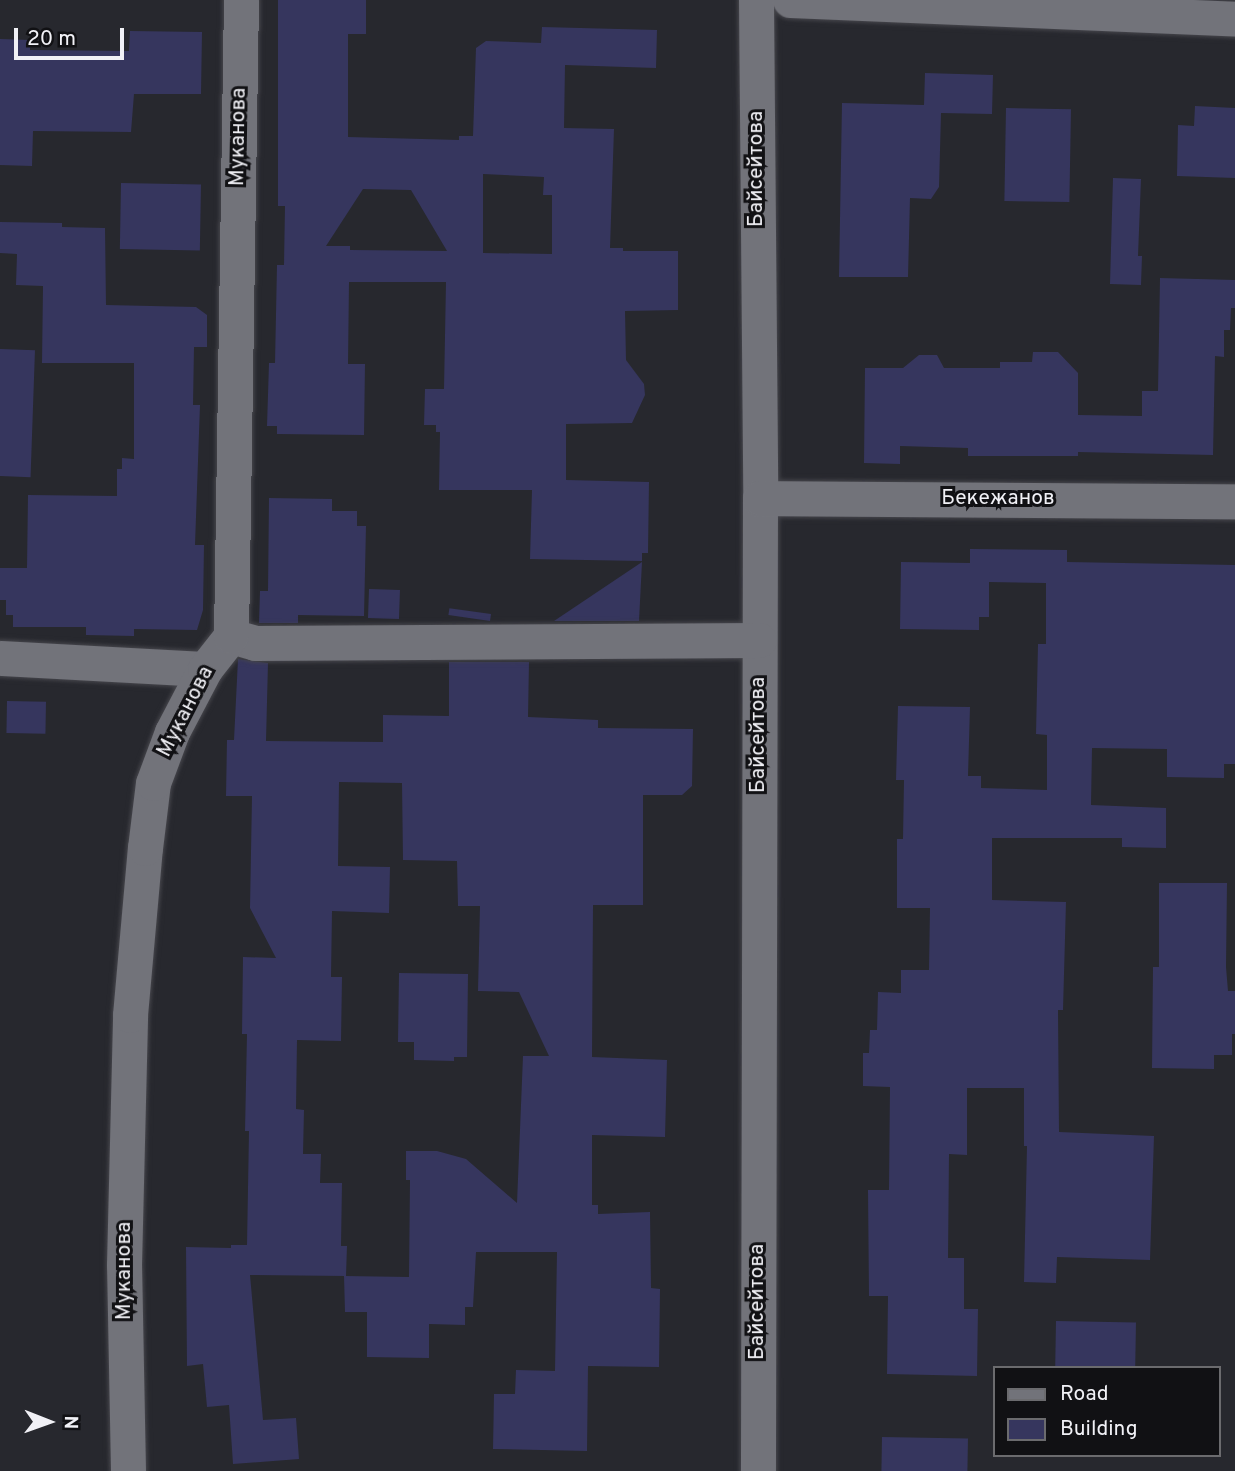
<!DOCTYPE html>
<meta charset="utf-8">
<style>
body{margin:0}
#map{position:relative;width:1235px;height:1471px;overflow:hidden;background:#27282e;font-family:Overpass,sans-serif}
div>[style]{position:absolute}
.building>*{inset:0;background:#36365e;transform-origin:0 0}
.roads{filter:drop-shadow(0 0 2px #46464c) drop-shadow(0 0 2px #46464c)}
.street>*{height:35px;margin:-17.5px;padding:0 17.5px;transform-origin:17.5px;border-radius:17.5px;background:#72737a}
span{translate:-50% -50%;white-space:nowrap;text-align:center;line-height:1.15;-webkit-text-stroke:6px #111114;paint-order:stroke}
.street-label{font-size:21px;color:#f1f1f6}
.legend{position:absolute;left:993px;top:1366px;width:228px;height:91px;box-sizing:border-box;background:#111114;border:2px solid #6b6b6e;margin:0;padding:9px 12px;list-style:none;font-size:21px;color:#f1f1f6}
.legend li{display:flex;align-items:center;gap:14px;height:35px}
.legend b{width:35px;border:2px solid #6b6b6e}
.north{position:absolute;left:14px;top:1387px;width:70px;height:70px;-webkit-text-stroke:5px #111114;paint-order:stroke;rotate:91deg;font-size:19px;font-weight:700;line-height:28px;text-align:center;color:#f1f1f6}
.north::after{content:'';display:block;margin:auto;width:24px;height:32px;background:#f1f1f6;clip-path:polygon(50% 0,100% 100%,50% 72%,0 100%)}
.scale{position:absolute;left:14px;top:28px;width:110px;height:32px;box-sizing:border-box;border:4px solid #f1f1f6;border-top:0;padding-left:9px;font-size:21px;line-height:24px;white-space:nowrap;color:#f1f1f6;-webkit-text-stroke:5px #111114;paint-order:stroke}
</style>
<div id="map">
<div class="building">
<div style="clip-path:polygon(evenodd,278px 0,366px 0,366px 34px,348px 34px,348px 137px,459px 140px,459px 136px,473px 136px,476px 48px,486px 41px,541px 43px,542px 27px,657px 30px,656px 68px,565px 65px,564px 128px,614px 129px,610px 248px,623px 248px,623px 251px,678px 251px,678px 310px,625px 311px,626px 360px,644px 384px,645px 395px,632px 423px,566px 424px,566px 480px,649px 482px,648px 553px,642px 553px,642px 561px,530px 559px,532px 490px,439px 490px,440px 432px,436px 432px,436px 425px,424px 425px,425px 389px,444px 389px,446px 282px,349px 282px,348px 364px,365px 364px,364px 435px,277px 434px,277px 426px,267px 426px,269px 363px,275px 363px,277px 265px,284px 265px,285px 206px,278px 206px,278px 0,483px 174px,544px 177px,543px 195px,552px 195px,552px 254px,483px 253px,483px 174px,278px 0,363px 189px,411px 190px,447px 251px,350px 250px,350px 246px,326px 246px,363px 189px)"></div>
<div style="clip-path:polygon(130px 31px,202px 32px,201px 94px,134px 94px,131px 132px,33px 131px,32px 166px,0 165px,0 39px,30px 40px,30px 50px,129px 51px)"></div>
<div style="clip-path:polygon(925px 73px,993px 75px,992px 114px,941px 113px,939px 187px,931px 199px,910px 198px,908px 277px,839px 277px,842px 103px,924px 105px)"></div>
<div style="clip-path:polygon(1195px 106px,1235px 108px,1235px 178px,1177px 176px,1178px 125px,1194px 126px)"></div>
<div style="left:1006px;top:108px;width:65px;height:93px;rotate:1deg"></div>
<div style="clip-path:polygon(1113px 178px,1141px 179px,1138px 256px,1142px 256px,1141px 285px,1110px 284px)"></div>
<div style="left:121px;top:183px;width:80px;height:66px;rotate:1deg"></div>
<div style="clip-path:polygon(0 222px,62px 223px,62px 227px,105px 228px,106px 305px,196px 307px,207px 315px,207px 347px,194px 347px,193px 405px,200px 405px,195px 545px,204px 545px,203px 610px,197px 630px,134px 629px,134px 636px,86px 635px,86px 627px,13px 627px,13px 615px,6px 615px,6px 600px,0 600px,0 568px,27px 568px,28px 495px,117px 496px,117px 469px,122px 469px,122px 458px,134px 459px,134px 363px,42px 363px,43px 286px,16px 285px,17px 254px,0 253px)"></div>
<div style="clip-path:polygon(1160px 278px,1235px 280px,1235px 308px,1231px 308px,1230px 330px,1224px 330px,1224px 357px,1215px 356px,1213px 455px,1078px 452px,1078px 456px,968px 456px,968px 448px,900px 446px,900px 464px,864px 463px,865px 368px,903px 368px,919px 355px,937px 355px,944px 368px,1000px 368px,1000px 362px,1032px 362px,1033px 352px,1058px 352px,1078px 373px,1078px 415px,1142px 416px,1142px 391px,1158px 391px)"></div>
<div style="left:0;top:349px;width:35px;height:127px;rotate:2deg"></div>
<div style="clip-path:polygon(269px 498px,332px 499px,332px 511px,357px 511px,357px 526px,366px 526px,364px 616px,298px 615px,298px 623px,259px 623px,260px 591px,268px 591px)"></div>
<div style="clip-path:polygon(970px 549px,1067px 550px,1067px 562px,1235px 565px,1235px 764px,1224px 764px,1224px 778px,1167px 777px,1167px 749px,1092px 748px,1091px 805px,1166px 808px,1166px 848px,1122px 847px,1122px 838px,992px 838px,992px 900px,1066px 902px,1063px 1010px,1058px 1010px,1059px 1132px,1154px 1136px,1150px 1260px,1057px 1257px,1056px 1283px,1024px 1282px,1027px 1146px,1024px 1146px,1024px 1088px,967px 1088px,967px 1155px,949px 1154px,948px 1258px,964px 1258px,964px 1309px,978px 1309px,977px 1376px,887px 1374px,888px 1296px,869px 1296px,868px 1190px,889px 1190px,890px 1087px,863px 1086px,863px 1053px,869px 1053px,870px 1030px,877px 1030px,878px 992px,901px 993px,901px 970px,929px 970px,930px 908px,897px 908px,897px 839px,903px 839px,904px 780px,896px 780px,898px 706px,970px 707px,968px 776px,981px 776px,981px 788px,1047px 790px,1047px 735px,1036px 734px,1038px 644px,1046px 644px,1046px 583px,989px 582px,989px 617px,979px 617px,979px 630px,900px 629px,901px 562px,970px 563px)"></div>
<div style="clip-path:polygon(642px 562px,639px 621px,554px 621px)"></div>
<div style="left:369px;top:589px;width:31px;height:29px;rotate:2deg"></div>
<div style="left:491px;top:614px;width:7px;height:42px;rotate:98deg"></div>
<div style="clip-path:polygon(238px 659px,268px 663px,266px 741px,383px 742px,383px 715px,449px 716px,449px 662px,529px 662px,528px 717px,598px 720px,598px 728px,693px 729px,692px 786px,682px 795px,643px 795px,643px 905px,593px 905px,592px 1057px,667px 1060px,665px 1137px,592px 1135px,592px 1205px,598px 1205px,598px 1214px,650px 1212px,651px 1288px,660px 1289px,659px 1367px,588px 1366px,587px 1451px,493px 1449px,494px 1394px,515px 1394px,516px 1370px,555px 1371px,557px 1252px,476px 1252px,473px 1307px,465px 1307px,465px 1325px,429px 1324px,429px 1358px,367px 1357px,367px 1312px,345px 1312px,344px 1276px,409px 1277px,410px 1180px,406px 1180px,406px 1151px,437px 1151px,466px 1159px,517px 1203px,523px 1056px,549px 1056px,519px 992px,478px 991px,480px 906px,458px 906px,457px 861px,403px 860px,402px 783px,339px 782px,338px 866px,390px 867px,389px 913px,332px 911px,331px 977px,342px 977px,341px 1041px,297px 1040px,296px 1109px,304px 1110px,303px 1154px,321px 1154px,320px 1183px,342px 1183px,341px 1246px,347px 1246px,346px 1276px,250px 1275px,263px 1420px,296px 1418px,299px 1459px,233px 1464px,229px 1405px,207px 1407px,203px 1364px,187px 1366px,186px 1247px,231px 1248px,231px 1245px,247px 1245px,249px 1131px,245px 1131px,247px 1034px,242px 1034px,243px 957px,276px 958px,250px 908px,252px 796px,226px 796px,227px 740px,234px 740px)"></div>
<div style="left:7px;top:701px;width:39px;height:32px;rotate:1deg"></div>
<div style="clip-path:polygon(1159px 883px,1227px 883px,1226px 967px,1228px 991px,1235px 991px,1235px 1034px,1232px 1034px,1232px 1055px,1214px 1055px,1214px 1069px,1152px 1068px,1153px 967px,1159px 967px)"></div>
<div style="clip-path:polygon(399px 973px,468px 974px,467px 1057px,454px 1057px,454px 1061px,414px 1060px,414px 1042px,398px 1042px)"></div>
<div style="left:1056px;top:1321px;width:80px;height:47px;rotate:1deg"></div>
<div style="left:882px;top:1437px;width:86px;height:34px;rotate:1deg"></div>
</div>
<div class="roads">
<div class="street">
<div style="left:756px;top:0;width:498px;rotate:89.5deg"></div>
<div style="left:760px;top:498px;width:973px;rotate:90.12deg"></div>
<div style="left:790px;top:0;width:445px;rotate:2.4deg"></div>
<div style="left:760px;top:498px;width:475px;rotate:0.4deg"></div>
<div style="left:231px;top:636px;width:25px;rotate:16deg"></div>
<div style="left:255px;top:643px;width:504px;rotate:-0.34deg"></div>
<div style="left:0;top:658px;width:205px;rotate:3.1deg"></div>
<div style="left:128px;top:1471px;width:206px;rotate:-91.1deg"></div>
<div style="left:124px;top:1265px;width:250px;rotate:-88.6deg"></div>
<div style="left:130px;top:1015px;width:168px;rotate:-84.9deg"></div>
<div style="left:145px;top:848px;width:65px;rotate:-83deg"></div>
<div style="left:153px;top:783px;width:54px;rotate:-69.6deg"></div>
<div style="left:172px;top:732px;width:71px;rotate:-62.4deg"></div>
<div style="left:205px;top:669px;width:42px;rotate:-51.8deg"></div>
<div style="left:231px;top:636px;width:636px;rotate:-89.1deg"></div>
</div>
</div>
<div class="street-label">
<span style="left:239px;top:137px;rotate:-89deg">Муканова</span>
<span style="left:757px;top:169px;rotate:-90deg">Байсейтова</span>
<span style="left:998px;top:499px">Бекежанов</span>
<span style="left:186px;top:712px;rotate:-63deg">Муканова</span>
<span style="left:759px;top:735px;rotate:-90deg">Байсейтова</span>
<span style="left:125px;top:1271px;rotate:-90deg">Муканова</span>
<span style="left:758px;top:1302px;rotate:-90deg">Байсейтова</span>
</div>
<ul class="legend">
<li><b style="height:9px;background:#72737a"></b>Road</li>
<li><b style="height:19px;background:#36365e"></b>Building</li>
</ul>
<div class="north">N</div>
<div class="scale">20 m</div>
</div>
